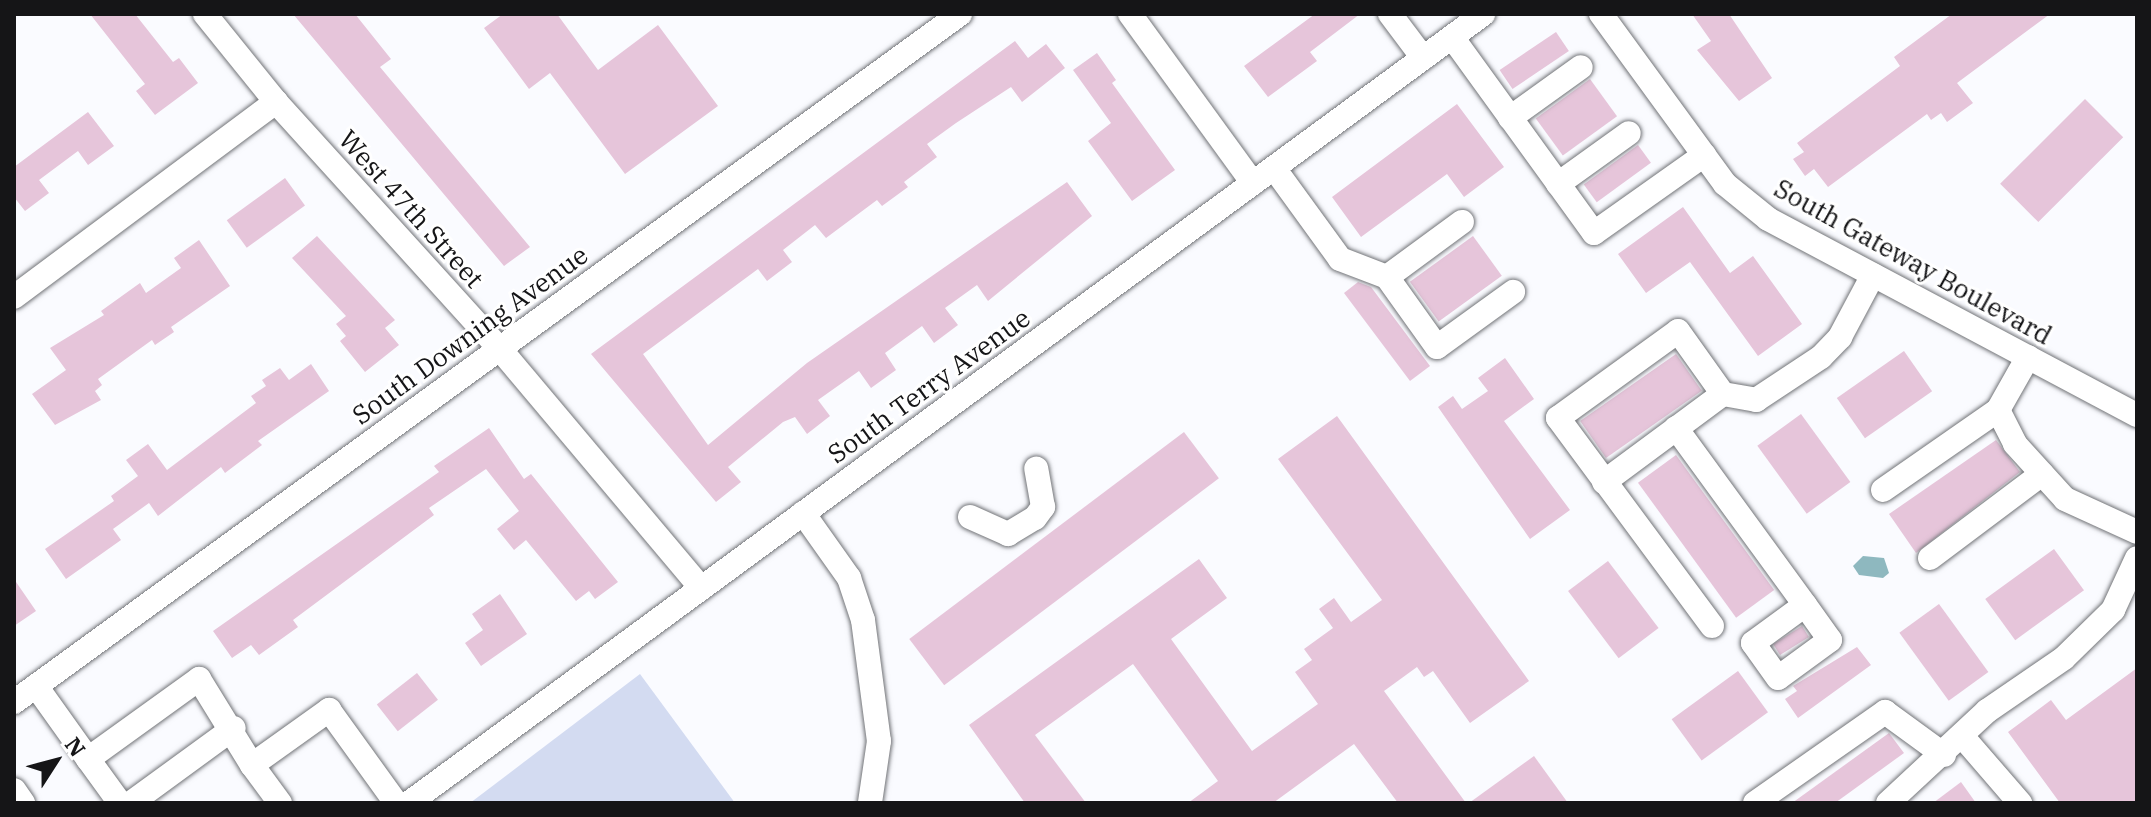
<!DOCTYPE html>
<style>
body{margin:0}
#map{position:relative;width:2151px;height:817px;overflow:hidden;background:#fafbff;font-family:"IBM Plex Serif",serif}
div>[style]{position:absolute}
.green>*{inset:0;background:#d3dbf1}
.water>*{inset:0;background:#8eb8bf}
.building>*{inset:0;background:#e6c5da;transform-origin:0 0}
.roads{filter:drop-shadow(0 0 2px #727478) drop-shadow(0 0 2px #727478)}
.minor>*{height:24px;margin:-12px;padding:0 12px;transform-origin:12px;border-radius:12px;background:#fff}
span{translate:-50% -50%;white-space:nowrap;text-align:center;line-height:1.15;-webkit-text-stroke:6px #fff;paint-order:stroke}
.street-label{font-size:26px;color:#151517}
.frame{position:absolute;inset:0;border:16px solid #151517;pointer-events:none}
.north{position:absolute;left:16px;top:721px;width:80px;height:80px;-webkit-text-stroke:6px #fff;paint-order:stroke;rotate:54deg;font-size:22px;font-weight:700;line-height:32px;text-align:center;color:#151517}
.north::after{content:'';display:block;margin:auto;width:28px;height:36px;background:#151517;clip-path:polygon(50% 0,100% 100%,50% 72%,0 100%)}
</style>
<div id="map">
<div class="green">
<div style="clip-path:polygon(640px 674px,735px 803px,470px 803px)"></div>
</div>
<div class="water">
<div style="clip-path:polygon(1863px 556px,1884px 558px,1889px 573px,1883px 578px,1859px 575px,1853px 566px)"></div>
</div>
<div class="building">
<div style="clip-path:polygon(90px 14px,135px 14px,173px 62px,179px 58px,198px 83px,155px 115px,136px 91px,145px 84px)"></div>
<div style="clip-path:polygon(293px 14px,355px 14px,391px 59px,380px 67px,530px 247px,504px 266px)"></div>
<div style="clip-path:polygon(503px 14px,557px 14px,598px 70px,658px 25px,718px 106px,625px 174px,550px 73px,529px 89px,484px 28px)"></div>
<div style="clip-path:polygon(1315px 14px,1360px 14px,1310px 52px,1317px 61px,1268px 97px,1244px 66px)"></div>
<div style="clip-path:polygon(1692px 14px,1729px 14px,1772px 78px,1739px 101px,1697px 50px,1711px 41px)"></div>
<div style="clip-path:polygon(1952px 14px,2050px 14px,1957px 83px,1973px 103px,1947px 122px,1941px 113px,1931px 120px,1927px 114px,1828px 187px,1814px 169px,1805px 176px,1793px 159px,1804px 152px,1797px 143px,1900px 66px,1894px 57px)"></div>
<div style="left:1556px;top:32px;width:23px;height:68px;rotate:56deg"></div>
<div style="clip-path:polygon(1015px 41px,1028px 58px,1046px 44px,1065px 68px,1022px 102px,1011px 87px,956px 123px,927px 144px,937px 157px,904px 182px,908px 187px,882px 206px,877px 200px,826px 238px,815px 225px,783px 250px,792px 262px,767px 281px,758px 269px,643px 354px,708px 445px,807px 363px,1067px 182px,1092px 216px,988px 301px,977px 285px,945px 308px,958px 325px,934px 343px,922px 326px,885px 353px,896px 370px,871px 388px,859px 371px,818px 400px,830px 416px,807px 434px,795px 417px,783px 422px,728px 467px,741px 482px,716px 502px,591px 354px)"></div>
<div style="clip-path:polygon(1097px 53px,1116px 80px,1112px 83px,1175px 170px,1132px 201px,1088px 141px,1111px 123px,1073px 70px)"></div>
<div style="left:1590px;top:79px;width:46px;height:67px;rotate:54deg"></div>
<div style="left:2085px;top:99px;width:54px;height:120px;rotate:45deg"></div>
<div style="clip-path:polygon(1457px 104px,1504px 167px,1464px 197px,1447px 174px,1361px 237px,1332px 197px)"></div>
<div style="clip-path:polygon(88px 112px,114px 146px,88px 165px,78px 151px,39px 180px,49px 193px,25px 211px,14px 197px,14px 167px)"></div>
<div style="left:1638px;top:145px;width:22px;height:67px;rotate:54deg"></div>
<div style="left:285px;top:178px;width:34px;height:72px;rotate:54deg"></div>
<div style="clip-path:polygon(1683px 207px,1730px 273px,1753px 256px,1802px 324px,1758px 356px,1690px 262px,1646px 293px,1618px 254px)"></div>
<div style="clip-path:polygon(317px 236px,395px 320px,385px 328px,399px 345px,365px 372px,340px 341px,346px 336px,336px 324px,346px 316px,292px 258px)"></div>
<div style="left:1473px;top:236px;width:49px;height:78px;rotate:54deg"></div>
<div style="clip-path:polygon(199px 240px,230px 286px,171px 327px,174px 332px,155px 345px,152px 340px,98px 379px,102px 385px,95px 391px,101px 400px,55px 425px,32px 394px,66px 370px,50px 348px,104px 315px,101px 311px,140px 283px,146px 293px,181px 268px,174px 258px)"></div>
<div style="clip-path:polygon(1358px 282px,1371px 287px,1430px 366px,1410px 381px,1344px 293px)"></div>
<div style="left:1904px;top:351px;width:49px;height:82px;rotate:55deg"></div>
<div style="left:1676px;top:354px;width:45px;height:117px;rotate:55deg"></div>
<div style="clip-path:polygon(1505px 358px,1534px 399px,1504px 421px,1570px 510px,1530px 539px,1438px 407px,1453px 396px,1462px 409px,1488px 391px,1478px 378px)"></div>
<div style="clip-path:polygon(311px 364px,329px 391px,258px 441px,262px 445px,225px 473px,221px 467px,158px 516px,149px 503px,113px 529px,121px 540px,66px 579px,45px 549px,114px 501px,111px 496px,138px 476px,126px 460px,148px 444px,167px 470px,256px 403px,251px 396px,266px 386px,262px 380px,280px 368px,289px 380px)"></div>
<div style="left:1801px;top:414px;width:84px;height:54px;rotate:54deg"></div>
<div style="clip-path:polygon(1337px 416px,1529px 681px,1470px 723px,1433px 671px,1424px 677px,1417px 667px,1384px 691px,1466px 803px,1398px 803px,1354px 744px,1273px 803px,1188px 803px,1218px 781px,1133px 664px,1035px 735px,1086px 803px,1025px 803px,969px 725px,1199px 559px,1227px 598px,1171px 639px,1252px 751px,1318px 704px,1295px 672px,1312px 660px,1304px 649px,1333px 628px,1319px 609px,1334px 598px,1351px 622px,1382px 600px,1278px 459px)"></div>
<div style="clip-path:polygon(489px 428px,524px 479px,531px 474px,618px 582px,595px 599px,589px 591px,576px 601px,526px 540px,514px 550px,497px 529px,519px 511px,486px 469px,429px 508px,434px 515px,293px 620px,298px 627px,259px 655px,251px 645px,232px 658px,213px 631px,439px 472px,434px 466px)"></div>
<div style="left:1184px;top:432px;width:58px;height:344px;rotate:53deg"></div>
<div style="clip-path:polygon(1996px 440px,2020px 472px,1916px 553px,1889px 514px)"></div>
<div style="left:1676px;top:455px;width:167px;height:47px;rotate:54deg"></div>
<div style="left:2054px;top:549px;width:51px;height:85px;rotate:54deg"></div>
<div style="left:1608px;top:561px;width:84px;height:50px;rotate:53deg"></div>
<div style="clip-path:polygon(14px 579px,36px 611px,14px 626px)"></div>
<div style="clip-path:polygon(500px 594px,527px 634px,481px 666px,465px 643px,483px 630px,472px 614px)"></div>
<div style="left:1939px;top:604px;width:84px;height:49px;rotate:54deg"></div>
<div style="left:1802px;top:626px;width:13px;height:34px;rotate:58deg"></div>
<div style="clip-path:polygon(1857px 647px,1871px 665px,1798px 718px,1785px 699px,1797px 691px,1793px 686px)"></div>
<div style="clip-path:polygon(2137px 668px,2137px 803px,2060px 803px,2008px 732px,2051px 700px,2066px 720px)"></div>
<div style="left:1738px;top:671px;width:51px;height:82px;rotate:54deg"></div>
<div style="left:417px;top:673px;width:34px;height:51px;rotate:52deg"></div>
<div style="clip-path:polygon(1889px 733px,1904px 753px,1835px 803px,1792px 803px)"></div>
<div style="clip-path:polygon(1534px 756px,1568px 803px,1469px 803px)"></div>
<div style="clip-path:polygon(1961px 782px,1976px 803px,1933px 803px)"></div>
</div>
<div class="roads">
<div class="minor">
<div style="left:205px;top:14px;width:113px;rotate:51.1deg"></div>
<div style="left:276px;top:102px;width:332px;rotate:47.8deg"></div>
<div style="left:499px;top:348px;width:314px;rotate:49.9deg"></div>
<div style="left:1130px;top:14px;width:209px;rotate:54deg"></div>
<div style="left:1390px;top:14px;width:55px;rotate:53.1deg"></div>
<div style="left:1601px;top:14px;width:210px;rotate:53.9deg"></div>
<div style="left:1725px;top:184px;width:55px;rotate:39.1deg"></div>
<div style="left:1768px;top:219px;width:418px;rotate:28deg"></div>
<div style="left:1452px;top:37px;width:242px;rotate:54.1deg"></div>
<div style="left:1594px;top:233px;width:135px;rotate:-35.3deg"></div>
<div style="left:1510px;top:118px;width:87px;rotate:-35.7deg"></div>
<div style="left:1274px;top:168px;width:112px;rotate:54deg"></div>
<div style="left:1340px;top:259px;width:50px;rotate:21deg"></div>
<div style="left:1387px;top:277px;width:86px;rotate:54.5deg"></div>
<div style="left:1437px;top:347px;width:94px;rotate:-35.9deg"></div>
<div style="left:1558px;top:184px;width:87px;rotate:-35.7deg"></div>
<div style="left:1387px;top:277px;width:93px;rotate:-36.3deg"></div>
<div style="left:14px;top:297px;width:327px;rotate:-36.7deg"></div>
<div style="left:2028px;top:357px;width:61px;rotate:119.5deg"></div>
<div style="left:1998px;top:410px;width:38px;rotate:63deg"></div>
<div style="left:2015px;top:444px;width:74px;rotate:47.7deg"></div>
<div style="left:2065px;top:499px;width:79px;rotate:24.6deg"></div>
<div style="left:1676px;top:428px;width:219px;rotate:53.9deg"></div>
<div style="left:1805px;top:605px;width:43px;rotate:54.5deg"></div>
<div style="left:1830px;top:640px;width:64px;rotate:143.8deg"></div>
<div style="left:1778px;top:678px;width:43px;rotate:-125.5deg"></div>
<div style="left:1753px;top:643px;width:64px;rotate:-36.2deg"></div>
<div style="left:1604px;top:482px;width:148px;rotate:-36.5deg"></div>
<div style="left:1723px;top:394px;width:34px;rotate:10deg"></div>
<div style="left:1756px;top:400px;width:78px;rotate:-33.5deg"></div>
<div style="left:1821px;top:357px;width:28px;rotate:-46deg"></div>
<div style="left:1840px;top:337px;width:70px;rotate:-62deg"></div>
<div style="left:1883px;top:490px;width:140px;rotate:-34.8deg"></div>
<div style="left:803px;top:513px;width:80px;rotate:54.7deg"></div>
<div style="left:849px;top:578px;width:44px;rotate:71.6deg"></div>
<div style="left:863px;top:620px;width:122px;rotate:82.5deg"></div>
<div style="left:879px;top:741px;width:63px;rotate:98.3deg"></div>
<div style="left:970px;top:517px;width:42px;rotate:24.1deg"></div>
<div style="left:1008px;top:534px;width:31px;rotate:-31deg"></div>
<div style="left:1035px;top:518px;width:14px;rotate:-54deg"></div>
<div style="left:1043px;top:507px;width:39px;rotate:-100deg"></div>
<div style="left:1930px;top:558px;width:140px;rotate:-36.9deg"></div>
<div style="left:1712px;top:626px;width:259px;rotate:-126.5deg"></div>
<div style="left:1558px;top:418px;width:148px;rotate:-35.9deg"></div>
<div style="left:1678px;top:331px;width:77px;rotate:54.5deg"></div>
<div style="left:36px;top:686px;width:90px;rotate:54.5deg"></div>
<div style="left:88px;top:759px;width:137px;rotate:-35.8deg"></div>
<div style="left:199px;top:679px;width:101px;rotate:58.4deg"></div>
<div style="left:14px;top:702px;width:1170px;rotate:-36.03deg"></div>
<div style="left:1962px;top:736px;width:89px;rotate:49.1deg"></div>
<div style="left:88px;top:759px;width:54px;rotate:54deg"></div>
<div style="left:14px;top:790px;width:16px;rotate:55deg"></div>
<div style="left:131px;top:803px;width:127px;rotate:-36.1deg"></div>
<div style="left:280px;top:803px;width:47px;rotate:-126.4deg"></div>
<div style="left:252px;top:765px;width:95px;rotate:-35.5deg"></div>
<div style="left:329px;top:710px;width:115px;rotate:54.2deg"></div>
<div style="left:409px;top:803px;width:1333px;rotate:-36.3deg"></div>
<div style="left:1755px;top:803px;width:159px;rotate:-35deg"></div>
<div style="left:1885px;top:712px;width:73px;rotate:36.1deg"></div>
<div style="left:1888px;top:803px;width:135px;rotate:-42.9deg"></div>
<div style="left:1987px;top:711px;width:93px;rotate:-34.5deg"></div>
<div style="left:2064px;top:658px;width:69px;rotate:-44.4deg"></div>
<div style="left:2113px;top:610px;width:57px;rotate:-65.2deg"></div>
</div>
</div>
<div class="street-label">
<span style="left:411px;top:209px;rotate:48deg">West 47th Street</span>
<span style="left:1913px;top:262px;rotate:29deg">South Gateway Boulevard</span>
<span style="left:470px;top:335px;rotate:-36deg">South Downing Avenue</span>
<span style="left:929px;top:386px;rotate:-36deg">South Terry Avenue</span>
</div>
<div class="frame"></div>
<div class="north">N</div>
</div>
